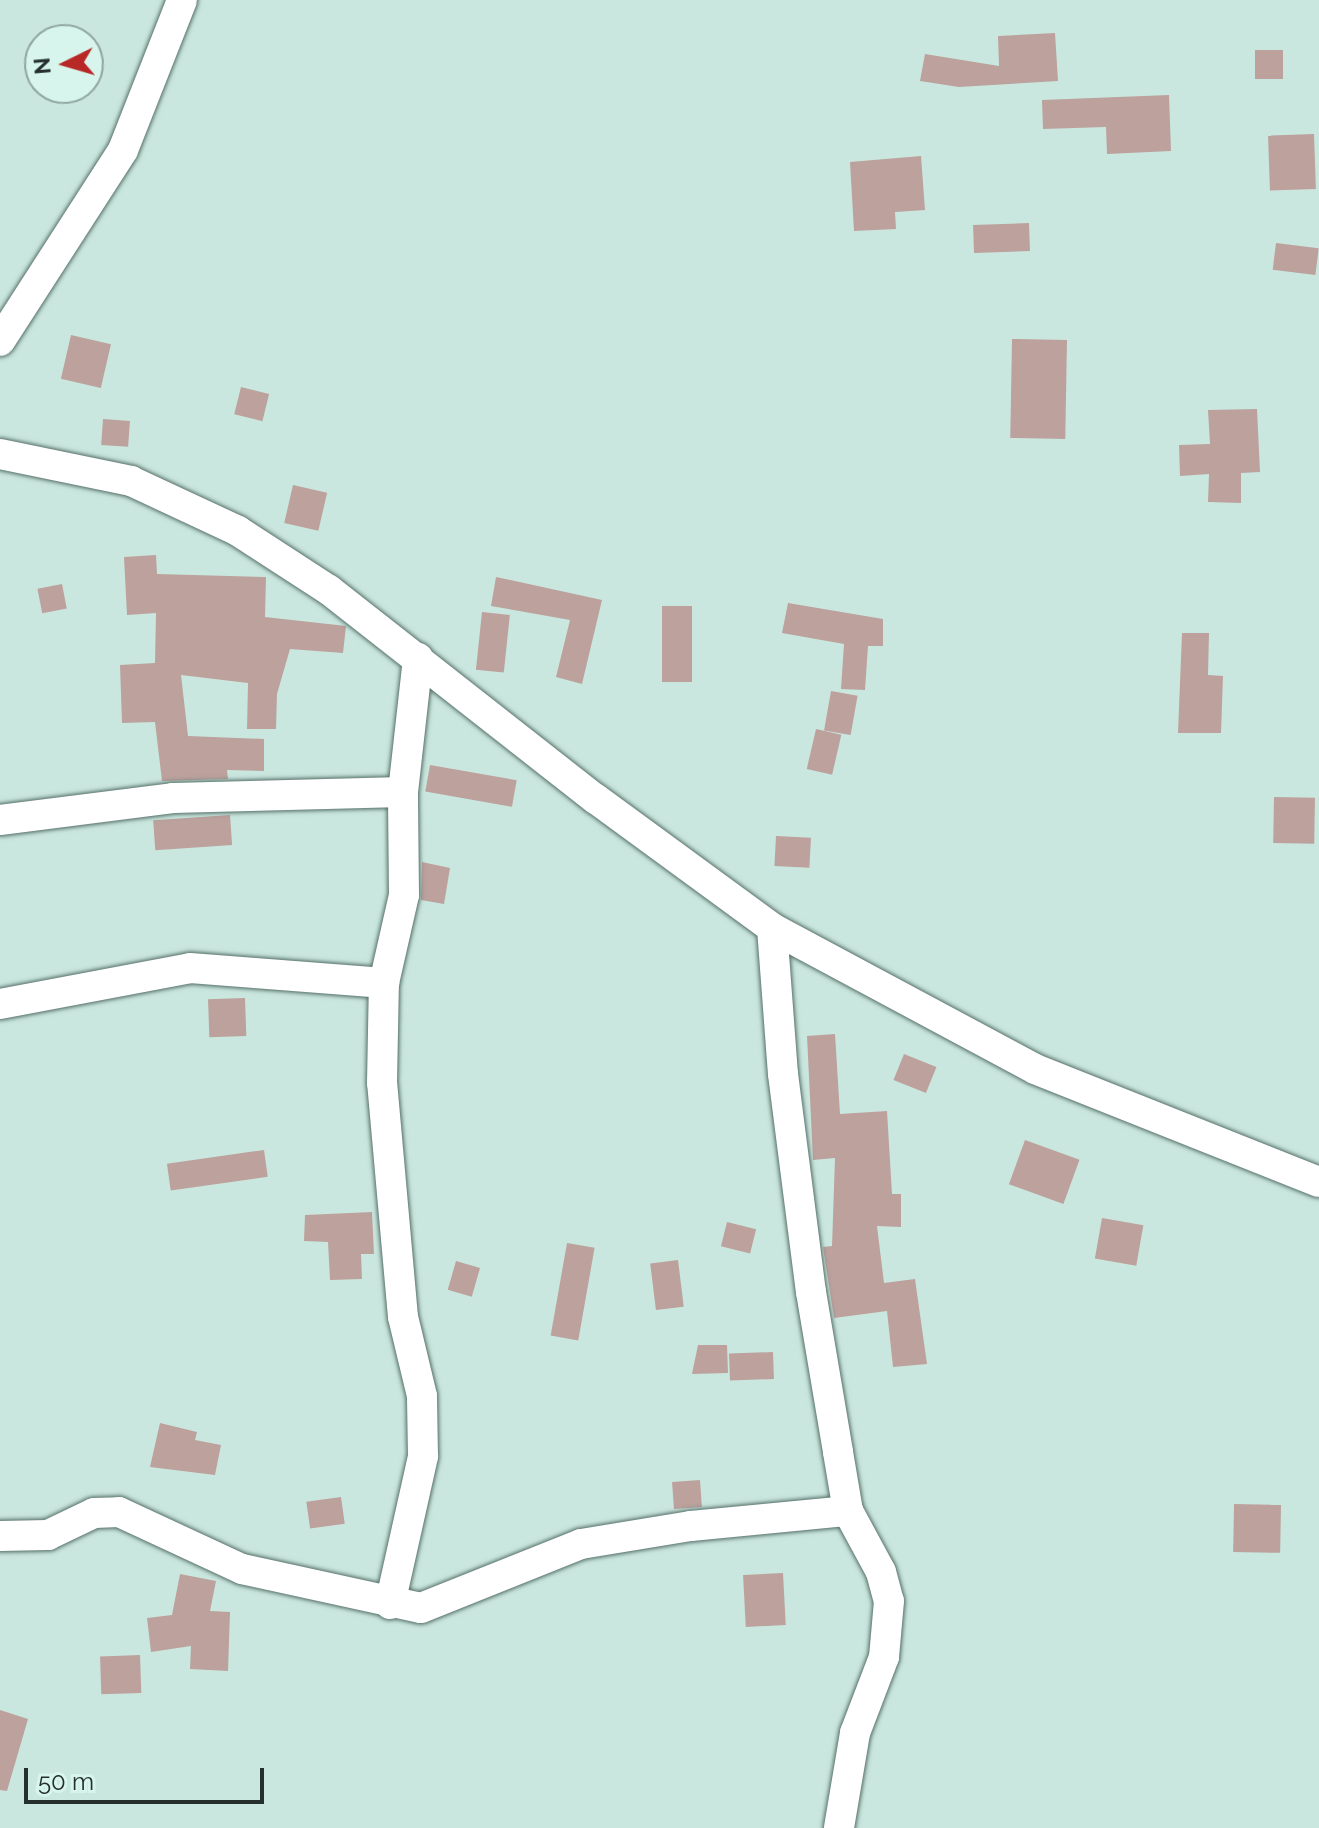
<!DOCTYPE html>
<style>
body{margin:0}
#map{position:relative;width:1319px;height:1828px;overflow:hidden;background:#cae7df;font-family:Raleway,sans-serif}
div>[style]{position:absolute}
.building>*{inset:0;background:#bca19d;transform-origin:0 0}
.roads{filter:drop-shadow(0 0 2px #567069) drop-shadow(0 0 2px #567069)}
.street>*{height:30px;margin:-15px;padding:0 15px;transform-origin:15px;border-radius:15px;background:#fff}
span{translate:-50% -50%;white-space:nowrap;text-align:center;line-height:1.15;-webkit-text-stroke:6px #d7f5ec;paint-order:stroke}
.north{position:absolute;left:24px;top:24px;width:80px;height:80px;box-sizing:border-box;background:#d7f5ec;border:2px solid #90a6a0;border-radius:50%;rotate:265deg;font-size:22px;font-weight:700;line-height:32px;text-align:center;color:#25302d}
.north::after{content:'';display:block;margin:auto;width:28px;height:36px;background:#b72827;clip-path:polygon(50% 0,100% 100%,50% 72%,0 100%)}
.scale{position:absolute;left:24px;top:1768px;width:240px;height:36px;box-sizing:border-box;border:4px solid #25302d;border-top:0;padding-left:10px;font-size:24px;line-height:28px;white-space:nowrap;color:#25302d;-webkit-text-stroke:6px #d7f5ec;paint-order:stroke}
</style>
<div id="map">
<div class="building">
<div style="clip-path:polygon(1055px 33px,1058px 81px,959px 87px,920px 81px,925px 54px,999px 66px,998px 36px)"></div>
<div style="left:1255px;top:50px;width:28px;height:29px"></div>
<div style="clip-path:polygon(1169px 95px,1171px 151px,1107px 154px,1106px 127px,1043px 129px,1042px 100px)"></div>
<div style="left:1314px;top:134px;width:55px;height:46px;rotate:88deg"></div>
<div style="clip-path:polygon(921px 156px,925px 210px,895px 212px,896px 229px,854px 231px,850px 162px)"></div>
<div style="left:1029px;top:223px;width:28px;height:56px;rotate:88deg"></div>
<div style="left:1276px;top:243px;width:43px;height:27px;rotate:7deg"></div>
<div style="left:71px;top:335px;width:41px;height:45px;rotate:13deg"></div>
<div style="left:1012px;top:339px;width:55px;height:99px;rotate:1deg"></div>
<div style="left:241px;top:387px;width:29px;height:28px;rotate:14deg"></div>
<div style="clip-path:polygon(1257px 409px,1260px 472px,1241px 473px,1241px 503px,1208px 502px,1209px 474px,1180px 476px,1179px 445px,1210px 444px,1208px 410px)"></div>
<div style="left:103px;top:419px;width:27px;height:26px;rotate:4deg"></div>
<div style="left:293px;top:485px;width:35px;height:39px;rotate:13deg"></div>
<div style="clip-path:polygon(156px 555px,157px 574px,266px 577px,265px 617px,346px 626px,343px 653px,290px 649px,277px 694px,276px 729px,247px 729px,248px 683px,181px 675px,188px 736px,264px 739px,264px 771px,227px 770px,228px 779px,162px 781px,155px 722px,122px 723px,120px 665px,155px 663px,156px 613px,127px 615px,124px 557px)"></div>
<div style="clip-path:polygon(496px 577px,602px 600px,582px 684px,556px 677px,570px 620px,491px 606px)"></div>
<div style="left:62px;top:584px;width:25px;height:25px;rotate:79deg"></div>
<div style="clip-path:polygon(788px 603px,883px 619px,883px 646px,868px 646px,865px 690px,841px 689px,844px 644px,782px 633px)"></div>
<div style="left:662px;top:606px;width:30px;height:76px"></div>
<div style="left:482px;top:612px;width:28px;height:58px;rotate:6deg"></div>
<div style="clip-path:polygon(1182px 633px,1209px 633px,1208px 675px,1223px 676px,1221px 733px,1178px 733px)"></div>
<div style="left:831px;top:691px;width:27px;height:40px;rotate:10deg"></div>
<div style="left:816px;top:729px;width:26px;height:41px;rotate:13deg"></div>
<div style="left:430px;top:765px;width:88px;height:27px;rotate:10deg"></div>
<div style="left:1274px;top:797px;width:41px;height:46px;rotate:1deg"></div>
<div style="left:230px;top:815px;width:30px;height:77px;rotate:86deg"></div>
<div style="left:776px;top:836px;width:35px;height:30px;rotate:3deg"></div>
<div style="clip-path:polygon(422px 862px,450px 868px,444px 904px,421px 900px)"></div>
<div style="left:245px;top:998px;width:38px;height:37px;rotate:88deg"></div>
<div style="clip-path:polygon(835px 1034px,840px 1114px,887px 1111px,892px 1194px,901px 1194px,901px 1227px,877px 1226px,884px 1283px,915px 1279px,927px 1364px,893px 1367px,887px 1311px,834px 1318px,823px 1247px,832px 1246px,835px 1158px,813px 1160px,807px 1036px)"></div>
<div style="left:904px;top:1054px;width:35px;height:28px;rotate:22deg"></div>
<div style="left:1025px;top:1140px;width:58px;height:47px;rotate:20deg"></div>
<div style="left:264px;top:1150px;width:27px;height:98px;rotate:82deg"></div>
<div style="clip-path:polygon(372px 1212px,374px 1254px,361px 1254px,362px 1279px,330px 1280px,328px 1242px,304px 1241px,305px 1215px)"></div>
<div style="left:1102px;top:1218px;width:42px;height:41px;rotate:10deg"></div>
<div style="left:727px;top:1222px;width:30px;height:25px;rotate:14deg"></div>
<div style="left:567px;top:1243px;width:28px;height:94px;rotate:10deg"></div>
<div style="left:678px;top:1260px;width:47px;height:28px;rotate:83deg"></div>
<div style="left:456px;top:1261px;width:25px;height:30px;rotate:16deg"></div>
<div style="clip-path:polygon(698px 1345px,727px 1345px,728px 1373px,692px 1374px)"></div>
<div style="left:773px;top:1352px;width:27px;height:44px;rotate:88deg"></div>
<div style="clip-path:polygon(160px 1423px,197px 1432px,195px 1440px,221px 1445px,215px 1475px,150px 1467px)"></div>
<div style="left:700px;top:1480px;width:27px;height:28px;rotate:86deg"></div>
<div style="left:341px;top:1497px;width:27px;height:35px;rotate:82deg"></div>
<div style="left:1234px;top:1504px;width:47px;height:48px;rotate:1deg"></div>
<div style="left:783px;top:1573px;width:52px;height:40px;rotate:87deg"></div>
<div style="clip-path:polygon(180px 1574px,216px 1581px,210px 1611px,230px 1612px,228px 1671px,190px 1669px,191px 1646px,151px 1652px,147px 1618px,172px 1615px)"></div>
<div style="left:140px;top:1655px;width:38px;height:40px;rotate:88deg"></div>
<div style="clip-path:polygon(0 1710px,28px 1719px,7px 1791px,0 1790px)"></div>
</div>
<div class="roads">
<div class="street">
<div style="left:0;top:341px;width:227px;rotate:-57.2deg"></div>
<div style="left:123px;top:150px;width:161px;rotate:-68.5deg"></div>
<div style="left:0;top:454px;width:134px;rotate:11.6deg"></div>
<div style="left:131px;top:481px;width:118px;rotate:25deg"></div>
<div style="left:238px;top:531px;width:108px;rotate:33deg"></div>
<div style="left:329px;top:590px;width:339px;rotate:38.1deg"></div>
<div style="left:596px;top:799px;width:218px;rotate:36.2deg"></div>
<div style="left:772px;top:928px;width:298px;rotate:28.2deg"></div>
<div style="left:1035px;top:1069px;width:306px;rotate:21.7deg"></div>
<div style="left:0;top:820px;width:174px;rotate:-7.2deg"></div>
<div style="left:173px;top:798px;width:230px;rotate:-1.5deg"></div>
<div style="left:772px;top:928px;width:146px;rotate:85.7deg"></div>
<div style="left:783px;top:1074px;width:220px;rotate:82.7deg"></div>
<div style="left:811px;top:1292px;width:162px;rotate:80.4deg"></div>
<div style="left:838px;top:1452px;width:60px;rotate:80.4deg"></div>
<div style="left:848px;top:1511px;width:69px;rotate:61.6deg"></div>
<div style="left:881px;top:1572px;width:30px;rotate:75deg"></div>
<div style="left:889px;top:1601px;width:56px;rotate:95.1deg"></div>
<div style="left:884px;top:1657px;width:81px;rotate:110.9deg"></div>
<div style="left:855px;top:1733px;width:96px;rotate:99.6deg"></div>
<div style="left:0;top:1004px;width:193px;rotate:-10.7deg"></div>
<div style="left:190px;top:968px;width:195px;rotate:4.4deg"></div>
<div style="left:0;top:1536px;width:48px;rotate:-1.2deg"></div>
<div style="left:48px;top:1535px;width:51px;rotate:-25.6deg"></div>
<div style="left:94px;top:1513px;width:25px;rotate:-2deg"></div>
<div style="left:119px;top:1512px;width:136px;rotate:24.9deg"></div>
<div style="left:242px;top:1569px;width:183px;rotate:12.3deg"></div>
<div style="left:421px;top:1608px;width:172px;rotate:-21.8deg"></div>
<div style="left:581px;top:1544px;width:111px;rotate:-9.3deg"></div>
<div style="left:691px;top:1526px;width:158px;rotate:-5.5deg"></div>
<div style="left:390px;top:1604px;width:152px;rotate:-77.4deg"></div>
<div style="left:423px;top:1456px;width:60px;rotate:-91deg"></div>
<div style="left:422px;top:1396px;width:81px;rotate:-103.5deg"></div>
<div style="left:403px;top:1317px;width:235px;rotate:-95.1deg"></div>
<div style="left:382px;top:1083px;width:100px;rotate:-88.9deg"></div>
<div style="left:384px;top:983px;width:90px;rotate:-77.2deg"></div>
<div style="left:404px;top:895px;width:103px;rotate:-90.6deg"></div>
<div style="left:403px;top:792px;width:135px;rotate:-83.6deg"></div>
</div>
</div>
<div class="north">N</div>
<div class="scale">50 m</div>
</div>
